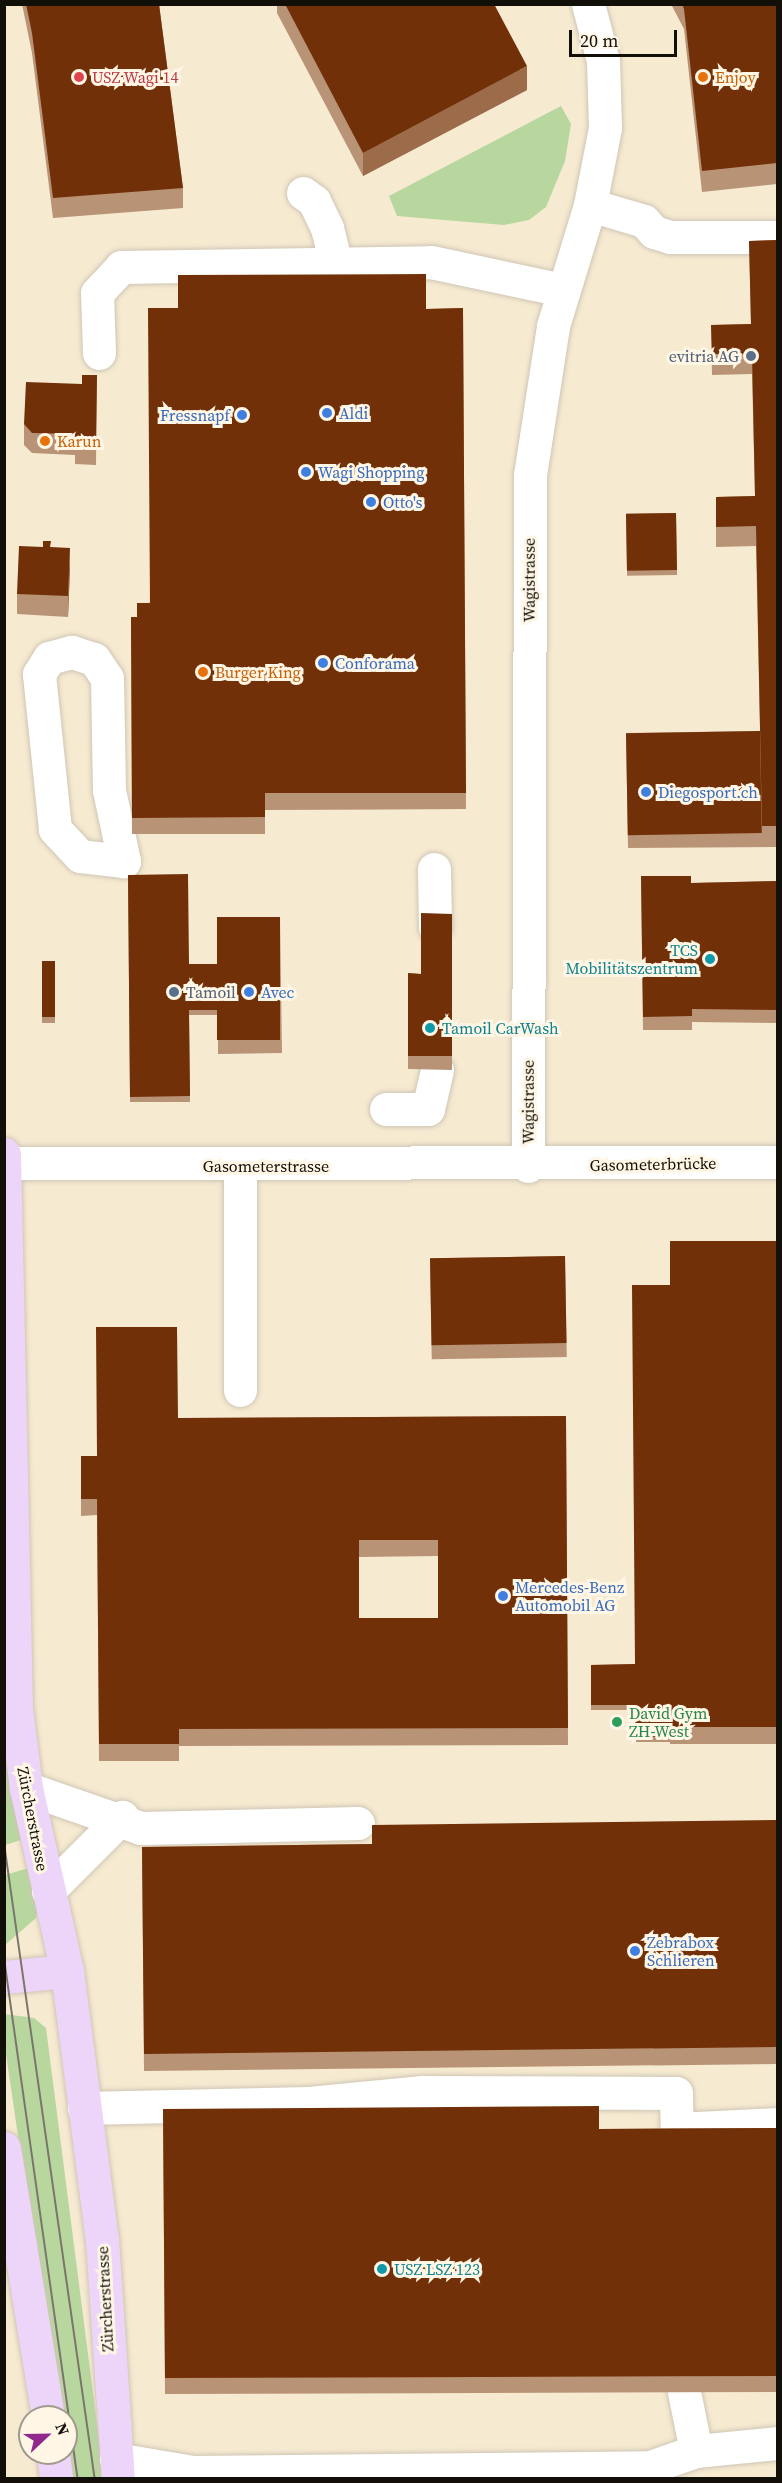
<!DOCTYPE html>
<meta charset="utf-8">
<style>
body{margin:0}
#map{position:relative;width:782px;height:2483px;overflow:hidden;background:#fff6e5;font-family:"Source Serif 4",serif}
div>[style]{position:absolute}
.built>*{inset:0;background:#f6ead1}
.green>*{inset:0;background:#b7d79f}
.roads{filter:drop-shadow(0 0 2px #cfc6b5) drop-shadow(0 0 2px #cfc6b5)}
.minor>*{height:33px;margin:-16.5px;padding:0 16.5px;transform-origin:16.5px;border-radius:16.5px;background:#fff}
.major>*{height:33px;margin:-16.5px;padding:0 16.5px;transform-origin:16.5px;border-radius:16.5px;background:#edd5fa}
.tram>*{height:1.5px;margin:-0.75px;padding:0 0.75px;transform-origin:0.75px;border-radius:0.75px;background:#7b766b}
.wall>*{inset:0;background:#b89376;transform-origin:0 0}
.shaded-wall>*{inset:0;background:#9c6b4a}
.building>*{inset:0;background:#713008;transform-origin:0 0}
.dots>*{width:16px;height:16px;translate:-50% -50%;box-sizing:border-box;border:3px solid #fff6e5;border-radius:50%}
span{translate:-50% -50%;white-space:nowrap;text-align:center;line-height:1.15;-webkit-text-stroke:6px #fff6e5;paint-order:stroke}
.health-label{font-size:16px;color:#be3a42}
.left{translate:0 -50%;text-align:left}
.food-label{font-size:16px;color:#c56008}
.service-label{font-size:16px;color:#4e5e75}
.right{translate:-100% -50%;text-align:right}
.shop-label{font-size:16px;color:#366cbe}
.street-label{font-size:16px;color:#120f09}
.culture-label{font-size:16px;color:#0d838f}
.leisure-label{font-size:16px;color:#27864d}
.frame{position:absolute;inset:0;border:6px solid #120f09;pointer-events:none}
.north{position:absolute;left:18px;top:2405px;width:60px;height:60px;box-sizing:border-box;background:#fff6e5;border:2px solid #a09a8d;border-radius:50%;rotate:68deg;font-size:16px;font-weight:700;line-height:24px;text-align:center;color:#120f09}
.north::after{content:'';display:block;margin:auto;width:21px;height:27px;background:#91288d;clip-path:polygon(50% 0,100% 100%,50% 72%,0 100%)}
.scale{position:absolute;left:569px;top:30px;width:108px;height:27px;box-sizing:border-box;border:3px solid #120f09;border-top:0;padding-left:8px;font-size:18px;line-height:21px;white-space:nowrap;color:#120f09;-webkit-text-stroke:4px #fff6e5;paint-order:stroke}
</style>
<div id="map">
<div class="built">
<div style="clip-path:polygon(evenodd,5px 5px,777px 5px,777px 2478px,5px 2478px,5px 5px,30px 2417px,66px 2417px,66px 2453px,30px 2453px,30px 2417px)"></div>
</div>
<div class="green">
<div style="clip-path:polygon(561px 106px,571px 124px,565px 161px,546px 207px,529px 220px,504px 225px,397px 216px,389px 196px)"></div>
<div style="clip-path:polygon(4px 1719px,24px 1839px,5px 1845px,4px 1845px)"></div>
<div style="clip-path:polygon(32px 1867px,40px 1898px,36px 1918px,5px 1945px,5px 1875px)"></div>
<div style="clip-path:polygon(4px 2014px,34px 2018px,46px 2028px,104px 2478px,67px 2478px,66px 2417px,59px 2417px,5px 2047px)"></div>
</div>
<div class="roads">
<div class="minor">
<div style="left:303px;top:193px;width:14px;rotate:36deg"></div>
<div style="left:314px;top:201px;width:30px;rotate:64deg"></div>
<div style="left:327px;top:228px;width:36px;rotate:76deg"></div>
<div style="left:590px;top:205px;width:56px;rotate:16.5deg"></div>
<div style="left:644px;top:221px;width:15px;rotate:48deg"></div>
<div style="left:654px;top:232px;width:17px;rotate:17deg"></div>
<div style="left:670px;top:237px;width:108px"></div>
<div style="left:99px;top:353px;width:60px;rotate:-91.9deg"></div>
<div style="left:97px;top:293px;width:35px;rotate:-47deg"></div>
<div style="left:121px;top:267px;width:310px;rotate:-0.9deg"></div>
<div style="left:431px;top:262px;width:135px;rotate:12deg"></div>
<div style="left:72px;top:652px;width:23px;rotate:18deg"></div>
<div style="left:94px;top:659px;width:23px;rotate:56deg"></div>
<div style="left:107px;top:678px;width:112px;rotate:89deg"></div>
<div style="left:109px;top:790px;width:73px;rotate:78.1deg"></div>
<div style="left:124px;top:861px;width:44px;rotate:-173.5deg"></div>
<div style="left:80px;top:856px;width:37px;rotate:-133deg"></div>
<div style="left:55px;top:829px;width:156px;rotate:-95.9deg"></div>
<div style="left:39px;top:674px;width:19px;rotate:-58deg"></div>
<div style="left:49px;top:658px;width:24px;rotate:-15deg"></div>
<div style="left:434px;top:869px;width:58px;rotate:89deg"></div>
<div style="left:386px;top:1109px;width:42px"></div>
<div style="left:428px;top:1109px;width:40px;rotate:-77deg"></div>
<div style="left:5px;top:1163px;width:773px;rotate:-0.07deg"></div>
<div style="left:240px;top:1166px;width:224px;rotate:90deg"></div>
<div style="left:528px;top:1166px;width:691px;rotate:-89.83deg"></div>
<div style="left:530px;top:475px;width:151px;rotate:-81.2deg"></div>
<div style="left:553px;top:326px;width:127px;rotate:-73deg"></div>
<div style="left:590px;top:205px;width:78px;rotate:-79deg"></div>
<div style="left:605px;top:128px;width:67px;rotate:-91.7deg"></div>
<div style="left:603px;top:61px;width:59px;rotate:-104.7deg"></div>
<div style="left:26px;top:1788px;width:122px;rotate:19.2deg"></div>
<div style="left:141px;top:1828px;width:217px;rotate:-1.3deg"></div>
<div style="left:48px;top:1891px;width:105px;rotate:-45deg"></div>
<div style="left:84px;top:2108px;width:225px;rotate:-1.3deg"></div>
<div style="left:309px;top:2103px;width:114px;rotate:-5.6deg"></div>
<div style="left:422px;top:2092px;width:254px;rotate:0.2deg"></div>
<div style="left:676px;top:2093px;width:52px;rotate:88.9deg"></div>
<div style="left:677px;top:2129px;width:101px;rotate:-2.8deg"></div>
<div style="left:696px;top:2451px;width:82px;rotate:-5.6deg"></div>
<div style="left:116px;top:2459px;width:78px;rotate:9.6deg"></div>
<div style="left:193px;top:2472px;width:457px;rotate:-0.6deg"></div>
<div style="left:650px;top:2467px;width:49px;rotate:-19.2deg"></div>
<div style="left:696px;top:2451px;width:60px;rotate:-101.5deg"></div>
</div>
<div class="major">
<div style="left:4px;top:1154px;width:554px;rotate:88.76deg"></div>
<div style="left:16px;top:1708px;width:81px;rotate:82.9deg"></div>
<div style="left:26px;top:1788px;width:188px;rotate:77.4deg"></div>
<div style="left:67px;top:1971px;width:270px;rotate:82.6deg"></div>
<div style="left:102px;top:2239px;width:240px;rotate:86.2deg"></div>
<div style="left:4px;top:1977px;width:63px;rotate:-5.4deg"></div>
<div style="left:4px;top:2148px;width:273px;rotate:80.7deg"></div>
<div style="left:53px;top:2453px;width:25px;rotate:83deg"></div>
</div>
</div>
<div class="tram">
<div style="left:4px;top:1840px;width:644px;rotate:81.88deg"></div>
<div style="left:4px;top:1955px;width:528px;rotate:81.95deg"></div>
</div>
<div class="wall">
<div style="clip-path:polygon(22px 4px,159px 4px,183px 188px,183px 208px,53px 218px,32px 53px)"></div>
<div style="clip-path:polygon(277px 4px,494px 4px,527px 90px,363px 176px,277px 13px)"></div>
<div style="clip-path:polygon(671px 4px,777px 4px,777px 184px,702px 192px,684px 29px)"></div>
<div style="clip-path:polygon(777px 240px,777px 847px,628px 848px,626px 733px,760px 731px,756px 546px,716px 547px,716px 497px,755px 496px,752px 374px,712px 375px,711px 325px,751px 324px,749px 241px)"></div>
<div style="clip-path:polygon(463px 308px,466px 809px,265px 810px,265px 834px,132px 834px,131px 617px,137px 617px,149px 603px,426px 309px)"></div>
<div style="clip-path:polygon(97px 375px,96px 465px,75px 464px,75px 455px,32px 453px,24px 445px,24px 424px,82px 384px)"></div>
<div style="left:676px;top:513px;width:62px;height:50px;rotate:89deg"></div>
<div style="clip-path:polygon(51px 547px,70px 569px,68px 617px,17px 614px,17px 594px)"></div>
<div style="clip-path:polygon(128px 875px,189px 964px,217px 964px,280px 917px,282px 1053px,218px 1054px,218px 1015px,189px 1015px,190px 1102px,130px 1102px)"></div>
<div style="clip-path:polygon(641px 876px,691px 883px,777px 881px,777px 1023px,692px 1022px,692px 1030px,643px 1030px)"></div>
<div style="clip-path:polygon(452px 914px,452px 1070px,408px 1069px,408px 973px,421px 974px)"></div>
<div style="left:42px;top:961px;width:13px;height:62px"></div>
<div style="left:670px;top:1241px;width:107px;height:503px"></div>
<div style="left:565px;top:1256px;width:101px;height:135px;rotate:89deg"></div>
<div style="clip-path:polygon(670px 1285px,673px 1742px,636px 1742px,635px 1710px,591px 1710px,591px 1665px,635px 1664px)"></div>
<div style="clip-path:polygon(evenodd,566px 1416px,568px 1745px,179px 1746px,179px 1761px,99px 1761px,97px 1515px,81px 1516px,81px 1456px,97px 1456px,178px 1418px,566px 1416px,438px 1556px,438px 1618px,359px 1618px,359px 1557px,438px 1556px)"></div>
<div style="clip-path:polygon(777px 1820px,777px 2064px,144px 2071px,142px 1847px,372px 1844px)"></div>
<div style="clip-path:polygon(163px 2109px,599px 2129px,777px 2128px,777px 2392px,165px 2394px)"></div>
</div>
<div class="shaded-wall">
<div style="clip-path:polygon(527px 66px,527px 90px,363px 176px,363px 153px)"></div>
<div style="clip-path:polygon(70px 548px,70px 569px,68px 617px,68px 596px)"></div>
</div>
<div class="building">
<div style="clip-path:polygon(26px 4px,159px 4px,183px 188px,53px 198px,32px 33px)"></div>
<div style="clip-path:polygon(285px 4px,494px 4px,527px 66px,363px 153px)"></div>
<div style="clip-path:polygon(682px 4px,777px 4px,777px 163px,702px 171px,684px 9px)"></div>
<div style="clip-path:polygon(777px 240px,777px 826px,762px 826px,756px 526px,716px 527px,716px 497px,755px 496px,752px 354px,712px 354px,711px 325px,751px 324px,749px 241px)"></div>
<div style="clip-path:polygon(426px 274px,426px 309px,463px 308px,466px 793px,265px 793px,265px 817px,132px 818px,131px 617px,137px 617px,137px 603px,150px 603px,148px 308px,178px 308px,178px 275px)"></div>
<div style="clip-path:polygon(82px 375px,97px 375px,96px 444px,75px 443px,75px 434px,32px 433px,24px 424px,26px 382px,82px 384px)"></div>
<div style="left:676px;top:513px;width:57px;height:50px;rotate:89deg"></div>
<div style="clip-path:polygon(43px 541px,51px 541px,50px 547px,70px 548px,68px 596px,17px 594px,19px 546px,43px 547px)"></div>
<div style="left:760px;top:731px;width:102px;height:134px;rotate:89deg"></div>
<div style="clip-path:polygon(188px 874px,189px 964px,217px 964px,218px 1010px,189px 1010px,190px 1096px,130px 1097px,128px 875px)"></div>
<div style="clip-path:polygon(641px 876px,691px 876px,691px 883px,777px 881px,777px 1010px,692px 1009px,692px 1016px,643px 1017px)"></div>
<div style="clip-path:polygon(421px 913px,452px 914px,452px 1056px,408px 1056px,408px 973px,421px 974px)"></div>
<div style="left:217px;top:917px;width:63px;height:123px"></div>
<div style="left:42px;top:961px;width:13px;height:56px"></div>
<div style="left:670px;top:1241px;width:107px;height:486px"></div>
<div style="left:565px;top:1256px;width:87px;height:135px;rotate:89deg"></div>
<div style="clip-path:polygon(632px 1285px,670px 1285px,673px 1737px,636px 1737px,635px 1705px,591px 1705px,591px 1665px,635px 1664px)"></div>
<div style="clip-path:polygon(evenodd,96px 1327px,177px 1327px,178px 1418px,566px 1416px,568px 1728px,179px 1729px,179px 1744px,99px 1744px,97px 1499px,81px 1499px,81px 1456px,97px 1456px,96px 1327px,359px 1540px,438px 1540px,438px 1618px,359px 1618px,359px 1540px)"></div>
<div style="clip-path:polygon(777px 1820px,777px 2047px,144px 2054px,142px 1847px,372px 1844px,372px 1825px)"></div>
<div style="clip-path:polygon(599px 2106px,599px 2129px,777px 2128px,777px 2376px,165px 2378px,163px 2109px)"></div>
</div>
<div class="dots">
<div style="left:79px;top:77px;background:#e0444e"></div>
<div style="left:703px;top:77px;background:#e8710a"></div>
<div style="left:751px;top:356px;background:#5c6f8a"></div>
<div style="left:327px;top:413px;background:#3f7fe0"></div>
<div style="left:242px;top:415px;background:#3f7fe0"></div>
<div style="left:45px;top:441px;background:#e8710a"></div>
<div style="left:306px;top:472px;background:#3f7fe0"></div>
<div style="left:371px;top:502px;background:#3f7fe0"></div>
<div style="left:323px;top:663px;background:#3f7fe0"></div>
<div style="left:203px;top:672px;background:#e8710a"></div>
<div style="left:646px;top:792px;background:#3f7fe0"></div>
<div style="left:710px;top:959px;background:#0f9aa8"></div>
<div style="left:174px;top:992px;background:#5c6f8a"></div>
<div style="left:249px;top:992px;background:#3f7fe0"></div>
<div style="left:430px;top:1028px;background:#0f9aa8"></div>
<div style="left:503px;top:1596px;background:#3f7fe0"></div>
<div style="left:617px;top:1722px;background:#2e9e5b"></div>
<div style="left:635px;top:1951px;background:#3f7fe0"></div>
<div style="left:382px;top:2269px;background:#0f9aa8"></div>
</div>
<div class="health-label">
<span class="left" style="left:92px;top:77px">USZ Wagi 14</span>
</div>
<div class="food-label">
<span class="left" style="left:715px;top:77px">Enjoy</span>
<span class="left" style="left:57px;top:441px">Karun</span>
<span class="left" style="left:215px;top:672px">Burger King</span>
</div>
<div class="service-label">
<span class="right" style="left:739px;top:356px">evitria AG</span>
<span class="left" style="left:186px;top:992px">Tamoil</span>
</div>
<div class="shop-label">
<span class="left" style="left:339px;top:413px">Aldi</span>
<span class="right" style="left:230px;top:415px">Fressnapf</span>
<span class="left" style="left:318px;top:472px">Wagi Shopping</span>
<span class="left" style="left:383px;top:502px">Otto's</span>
<span class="left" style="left:335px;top:663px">Conforama</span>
<span class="left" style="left:658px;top:792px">Diegosport.ch</span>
<span class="left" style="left:261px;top:992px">Avec</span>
<span class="left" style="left:515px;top:1596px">Mercedes-Benz<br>Automobil AG</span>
<span class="left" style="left:647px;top:1951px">Zebrabox<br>Schlieren</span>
</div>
<div class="street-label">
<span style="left:529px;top:580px;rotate:-90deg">Wagistrasse</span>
<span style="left:528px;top:1102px;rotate:-90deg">Wagistrasse</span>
<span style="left:653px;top:1164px;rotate:-1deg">Gasometerbrücke</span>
<span style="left:266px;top:1166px">Gasometerstrasse</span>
<span style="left:33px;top:1819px;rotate:79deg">Zürcherstrasse</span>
<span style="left:105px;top:2299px;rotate:-93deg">Zürcherstrasse</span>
</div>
<div class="culture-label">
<span class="right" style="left:698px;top:959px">TCS<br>Mobilitätszentrum</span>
<span class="left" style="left:442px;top:1028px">Tamoil CarWash</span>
<span class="left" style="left:394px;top:2269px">USZ LSZ 123</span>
</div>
<div class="leisure-label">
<span class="left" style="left:629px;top:1722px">David Gym<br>ZH-West</span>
</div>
<div class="frame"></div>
<div class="north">N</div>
<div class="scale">20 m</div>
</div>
